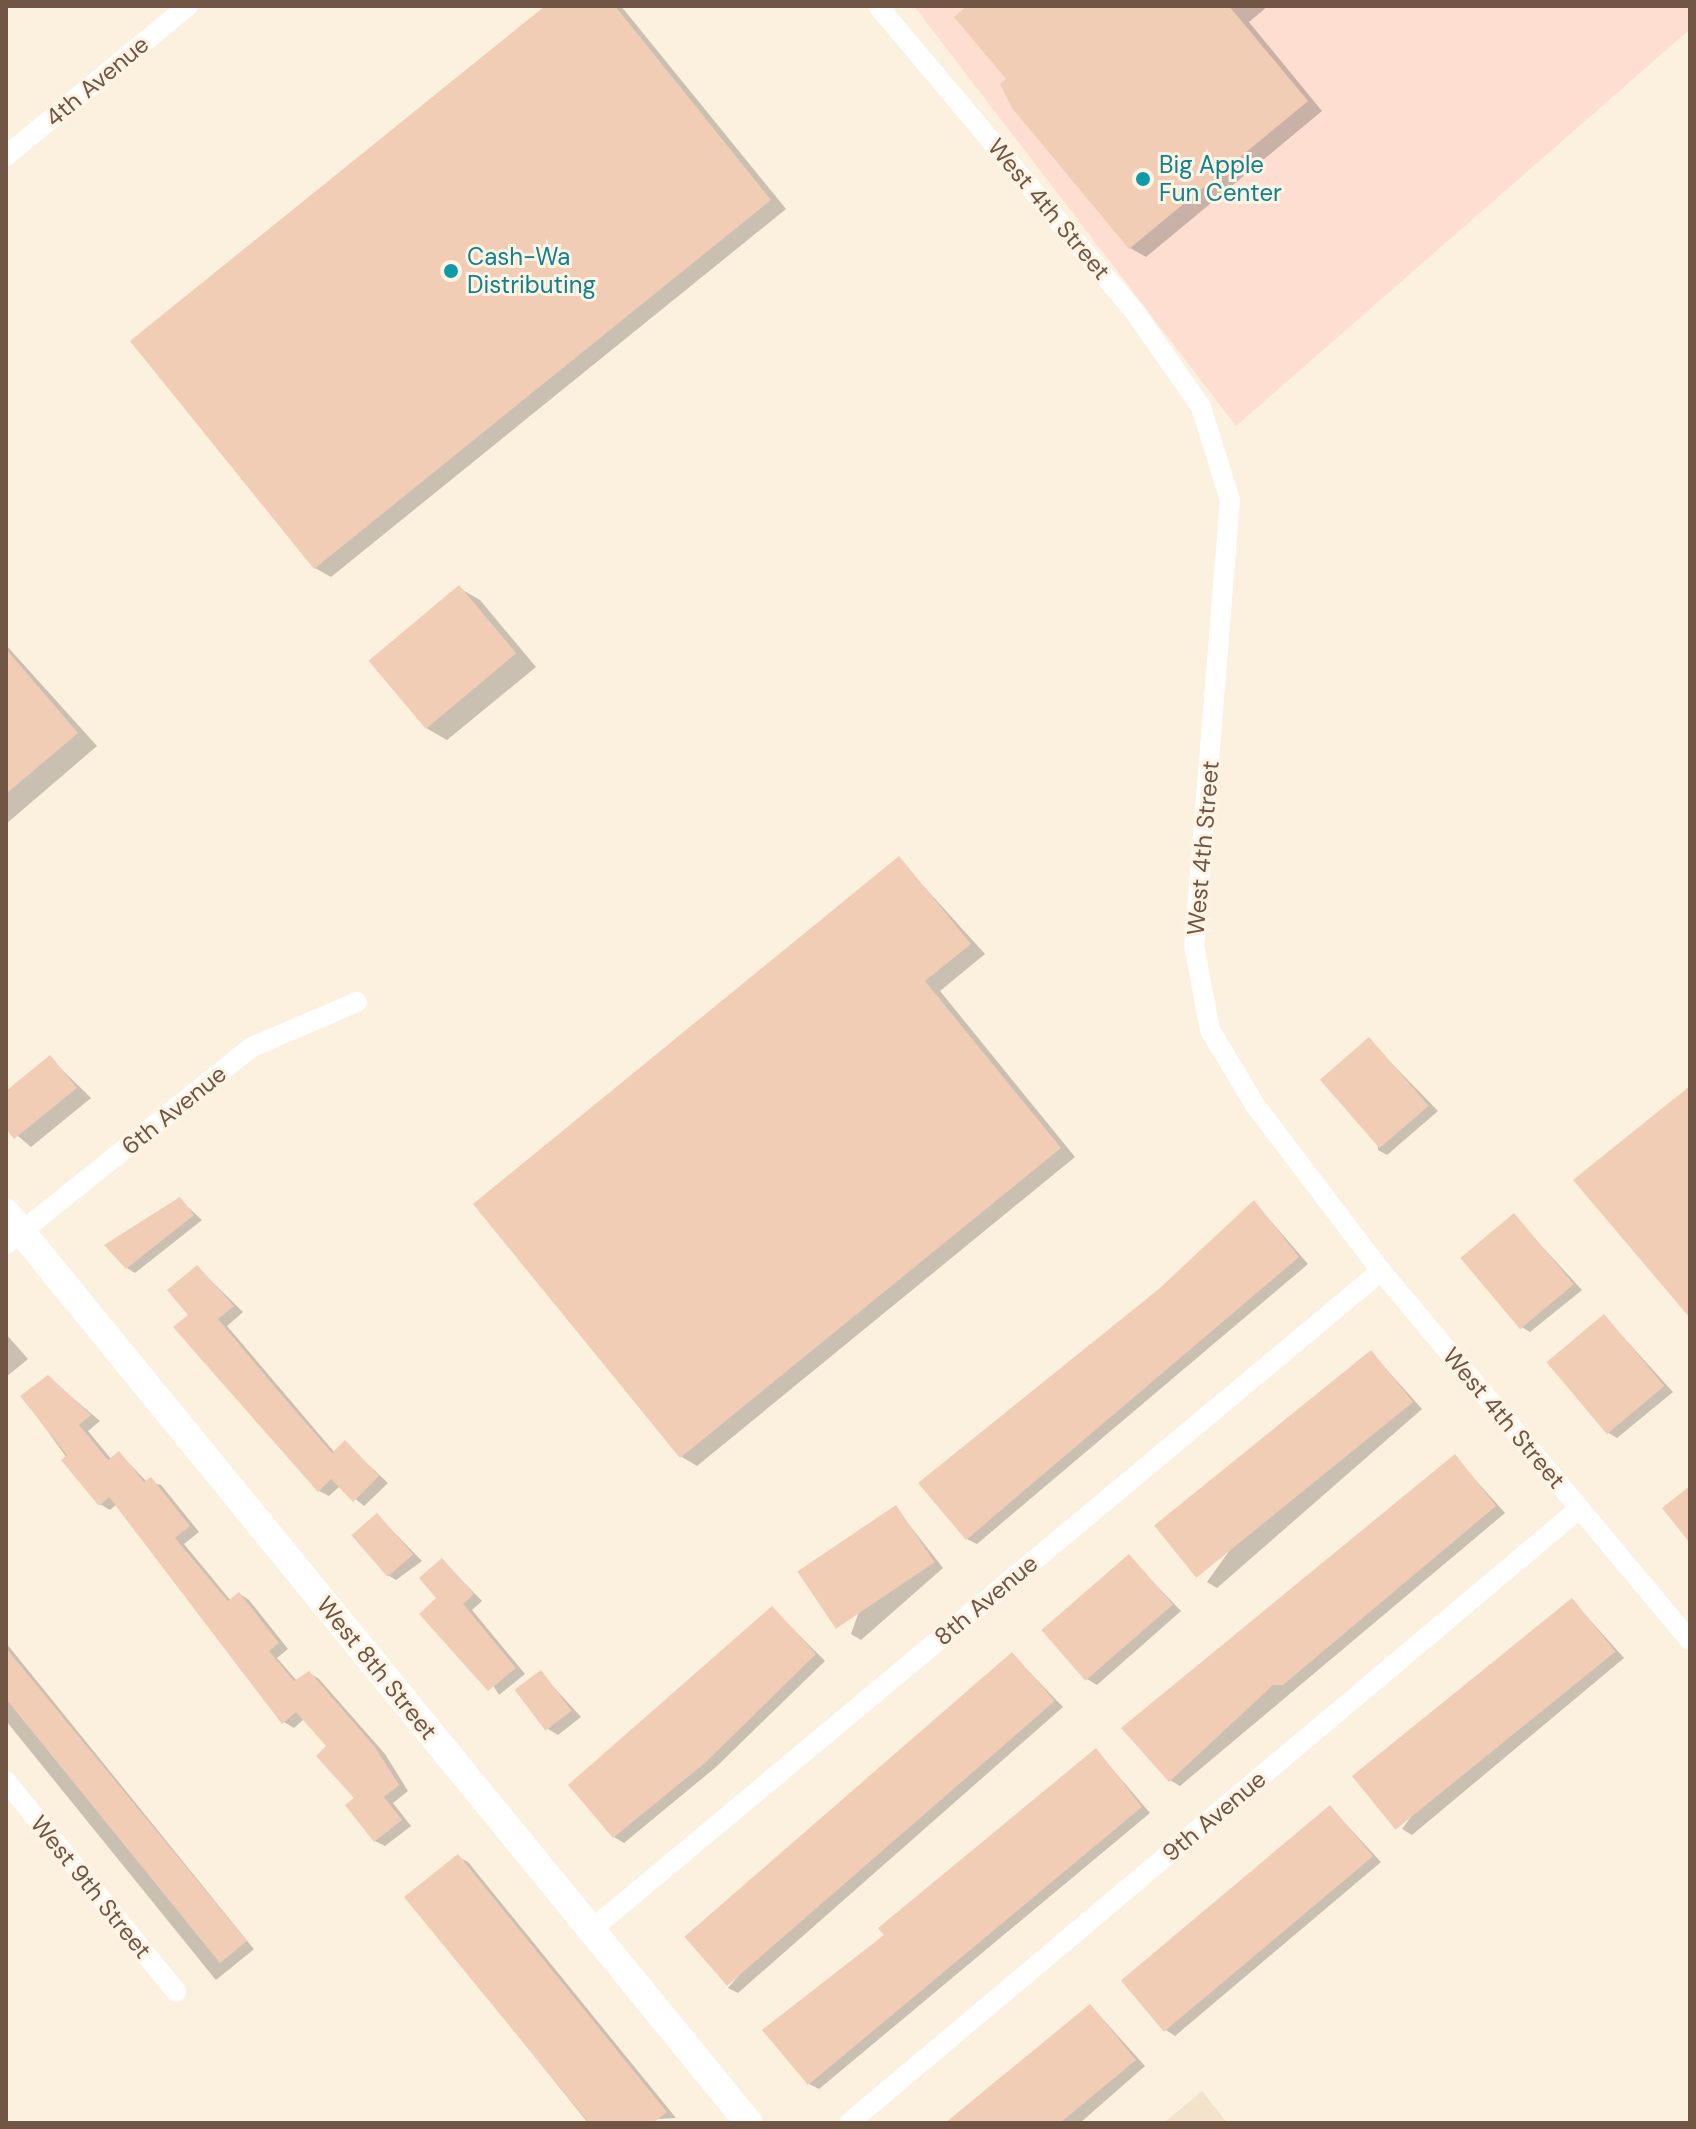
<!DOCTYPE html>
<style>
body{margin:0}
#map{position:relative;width:1696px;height:2129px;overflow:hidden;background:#fcf0de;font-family:"DM Sans",sans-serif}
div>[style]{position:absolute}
.residential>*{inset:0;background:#f3e2cc}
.commercial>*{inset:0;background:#fdded1}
.shadow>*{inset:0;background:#0003;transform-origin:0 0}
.building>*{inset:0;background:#f1cdb5;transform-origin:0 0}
.street>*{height:20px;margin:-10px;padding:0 10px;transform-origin:10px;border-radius:10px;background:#fff}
.secondary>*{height:28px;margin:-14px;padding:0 14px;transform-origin:14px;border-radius:14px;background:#fff}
.dots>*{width:22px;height:22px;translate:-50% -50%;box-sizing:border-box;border:4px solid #fff4e4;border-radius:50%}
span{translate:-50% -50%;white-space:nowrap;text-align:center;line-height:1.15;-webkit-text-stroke:6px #fff4e4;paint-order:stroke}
.street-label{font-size:24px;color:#715646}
.culture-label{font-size:24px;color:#0d838f}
.left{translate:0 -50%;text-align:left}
.frame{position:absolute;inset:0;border:8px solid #715646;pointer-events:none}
</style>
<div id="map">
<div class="residential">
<div style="clip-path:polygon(1202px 2091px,1227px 2123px,1164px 2123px)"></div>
</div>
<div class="commercial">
<div style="clip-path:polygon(914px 6px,1690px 6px,1690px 29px,1236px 426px)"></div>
</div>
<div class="shadow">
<div style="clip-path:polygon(548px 6px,621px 6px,786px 209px,331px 577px,315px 568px)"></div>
<div style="clip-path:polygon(970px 6px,1268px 6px,1249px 22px,1322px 111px,1146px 257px,1130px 248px,1009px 79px)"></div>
<div style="clip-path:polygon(459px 588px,480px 600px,536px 667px,447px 740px,426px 728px)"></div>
<div style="clip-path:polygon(6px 645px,97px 746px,6px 824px)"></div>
<div style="clip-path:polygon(899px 859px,985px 954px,940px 991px,1075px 1157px,697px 1466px,682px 1457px,476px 1204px)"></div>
<div style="clip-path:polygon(1369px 1040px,1438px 1111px,1387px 1155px,1378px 1150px)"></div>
<div style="clip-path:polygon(50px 1058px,91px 1098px,31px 1147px,6px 1126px,6px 1094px)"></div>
<div style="clip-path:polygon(180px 1200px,202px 1220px,135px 1273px,127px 1268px)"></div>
<div style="clip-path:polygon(1254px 1202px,1308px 1264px,977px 1544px,967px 1539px)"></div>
<div style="clip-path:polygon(1514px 1216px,1582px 1290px,1530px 1332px,1520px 1326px)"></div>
<div style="clip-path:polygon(197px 1267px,243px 1312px,227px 1326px,335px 1453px,345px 1443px,388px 1483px,364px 1506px,340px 1486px,329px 1496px,319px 1491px,190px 1315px)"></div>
<div style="clip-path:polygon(1604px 1316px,1673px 1392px,1617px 1438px,1607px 1432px)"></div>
<div style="clip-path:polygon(6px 1334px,28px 1359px,6px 1377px)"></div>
<div style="clip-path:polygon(1371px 1352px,1422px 1409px,1217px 1588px,1207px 1582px)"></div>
<div style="clip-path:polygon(48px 1377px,100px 1421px,88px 1431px,112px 1460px,119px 1453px,147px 1482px,161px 1485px,199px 1532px,184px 1544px,231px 1601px,240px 1594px,249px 1600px,288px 1649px,277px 1658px,297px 1681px,309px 1673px,319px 1679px,385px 1754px,408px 1791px,393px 1803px,411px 1826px,385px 1846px,375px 1841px,329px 1746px,304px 1719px,294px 1728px,284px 1722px,117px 1504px,110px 1510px,100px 1504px,23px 1397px)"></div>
<div style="clip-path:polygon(1455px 1457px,1505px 1513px,1180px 1786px,1170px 1780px)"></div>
<div style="clip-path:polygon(896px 1508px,943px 1568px,861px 1640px,851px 1634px)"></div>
<div style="clip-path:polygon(377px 1515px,422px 1561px,396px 1580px,386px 1574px)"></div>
<div style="clip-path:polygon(1129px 1557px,1181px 1611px,1097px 1685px,1087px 1679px)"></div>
<div style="clip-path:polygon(442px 1560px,482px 1601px,472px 1610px,525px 1674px,499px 1695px,439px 1598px)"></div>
<div style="clip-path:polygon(1572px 1600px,1624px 1658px,1412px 1835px,1402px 1829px)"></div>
<div style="clip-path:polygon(772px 1608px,825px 1661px,716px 1767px,624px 1843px,614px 1837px)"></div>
<div style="left:6px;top:1643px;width:394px;height:49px;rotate:51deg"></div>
<div style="clip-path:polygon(1012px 1654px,1063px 1707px,738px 1993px,728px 1988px)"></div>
<div style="clip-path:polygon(541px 1673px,581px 1717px,558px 1735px,548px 1729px)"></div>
<div style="clip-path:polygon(1096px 1750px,1150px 1813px,819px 2089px,809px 2084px,887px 1935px)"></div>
<div style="clip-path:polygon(1330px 1807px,1381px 1862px,1175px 2036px,1166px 2030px)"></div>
<div style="clip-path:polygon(458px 1857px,468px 1862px,676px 2118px,588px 2123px,407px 1897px)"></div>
<div style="clip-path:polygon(1091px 2006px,1145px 2066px,1080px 2123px,948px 2123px)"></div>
</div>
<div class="building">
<div style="clip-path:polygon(545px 6px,615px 6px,771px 200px,314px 569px,130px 341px)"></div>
<div style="clip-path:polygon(967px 6px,1229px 6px,1308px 101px,1129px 249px,1012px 108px,1000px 84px,1006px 79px,954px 17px)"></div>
<div style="left:459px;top:585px;width:89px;height:118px;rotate:50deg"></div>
<div style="clip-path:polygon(6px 649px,78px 733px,6px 794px)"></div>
<div style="clip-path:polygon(899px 856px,971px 944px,925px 981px,1061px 1148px,680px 1458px,473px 1204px)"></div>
<div style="left:1369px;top:1037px;width:91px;height:65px;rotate:49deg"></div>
<div style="clip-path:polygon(50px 1055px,77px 1088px,14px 1139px,6px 1129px,6px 1091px)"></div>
<div style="clip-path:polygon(1690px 1086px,1690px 1318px,1573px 1180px)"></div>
<div style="clip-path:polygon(180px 1197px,194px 1215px,126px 1269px,104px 1245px)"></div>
<div style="clip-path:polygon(1254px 1200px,1299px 1257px,966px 1540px,918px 1483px,1160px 1288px)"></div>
<div style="left:1514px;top:1213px;width:93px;height:70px;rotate:50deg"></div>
<div style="clip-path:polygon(197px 1265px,234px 1306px,218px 1319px,280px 1393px,332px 1453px,345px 1440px,379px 1476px,353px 1502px,331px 1479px,318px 1492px,173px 1327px,188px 1315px,167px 1290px)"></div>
<div style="left:1604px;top:1314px;width:94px;height:75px;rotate:50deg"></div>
<div style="left:1371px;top:1350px;width:67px;height:279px;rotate:51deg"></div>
<div style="clip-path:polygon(48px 1375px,91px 1415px,79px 1425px,108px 1460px,119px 1451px,144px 1482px,151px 1477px,190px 1526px,175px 1538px,228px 1601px,239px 1592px,279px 1643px,269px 1651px,294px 1681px,309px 1671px,375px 1747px,399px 1785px,384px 1797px,402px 1820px,374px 1842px,345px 1805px,354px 1798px,316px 1756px,326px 1746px,296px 1712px,282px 1724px,109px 1497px,99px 1506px,61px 1460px,67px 1455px,20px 1396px)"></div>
<div style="clip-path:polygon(1455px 1454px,1496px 1506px,1283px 1685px,1273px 1685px,1169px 1782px,1121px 1728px)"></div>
<div style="clip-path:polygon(1690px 1486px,1690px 1543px,1662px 1508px)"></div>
<div style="left:896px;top:1505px;width:69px;height:119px;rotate:56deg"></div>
<div style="left:377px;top:1513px;width:55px;height:34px;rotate:49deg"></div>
<div style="left:1129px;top:1554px;width:67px;height:116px;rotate:49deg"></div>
<div style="clip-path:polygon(442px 1558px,474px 1594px,463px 1604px,516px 1668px,488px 1691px,419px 1614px,436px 1598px,419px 1578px)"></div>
<div style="left:1572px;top:1598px;width:69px;height:283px;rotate:51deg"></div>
<div style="clip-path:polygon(772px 1606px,816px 1654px,706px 1762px,613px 1838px,568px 1785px)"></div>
<div style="clip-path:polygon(6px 1648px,247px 1941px,220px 1963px,6px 1699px)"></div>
<div style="left:1012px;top:1652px;width:65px;height:434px;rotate:49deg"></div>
<div style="left:541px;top:1670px;width:51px;height:33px;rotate:53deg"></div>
<div style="clip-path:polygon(1096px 1748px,1142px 1807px,808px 2085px,762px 2030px,884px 1935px,878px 1928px)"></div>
<div style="left:1330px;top:1805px;width:67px;height:273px;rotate:50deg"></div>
<div style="clip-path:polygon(458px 1854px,667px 2112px,653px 2123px,589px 2123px,404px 1897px)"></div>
<div style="clip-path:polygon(1090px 2004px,1136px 2060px,1060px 2123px,945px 2123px)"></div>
</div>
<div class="street">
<div style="left:878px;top:6px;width:398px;rotate:50deg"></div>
<div style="left:1134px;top:311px;width:117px;rotate:55.1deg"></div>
<div style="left:1201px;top:407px;width:97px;rotate:72.7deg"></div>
<div style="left:1230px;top:500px;width:446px;rotate:94.6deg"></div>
<div style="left:1194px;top:945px;width:86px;rotate:79.3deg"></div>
<div style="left:1210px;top:1030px;width:87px;rotate:59deg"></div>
<div style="left:1255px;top:1105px;width:208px;rotate:52.8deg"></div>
<div style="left:1381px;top:1271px;width:481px;rotate:50.1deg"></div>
<div style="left:6px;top:156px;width:236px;rotate:-39.5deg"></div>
<div style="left:6px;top:1244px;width:315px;rotate:-38.7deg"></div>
<div style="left:252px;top:1047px;width:114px;rotate:-23.2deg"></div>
<div style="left:6px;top:1781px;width:271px;rotate:51.1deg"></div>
<div style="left:591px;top:1930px;width:1029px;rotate:-39.83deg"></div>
<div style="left:849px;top:2123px;width:954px;rotate:-40.07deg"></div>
</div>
<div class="secondary">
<div style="left:6px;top:1213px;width:1175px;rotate:50.77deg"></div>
</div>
<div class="dots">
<div style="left:1143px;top:179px;background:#0f9aa8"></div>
<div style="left:451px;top:271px;background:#0f9aa8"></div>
</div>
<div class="street-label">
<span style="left:97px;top:81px;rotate:-40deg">4th Avenue</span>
<span style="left:1049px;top:209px;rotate:50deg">West 4th Street</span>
<span style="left:1203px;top:848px;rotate:-85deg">West 4th Street</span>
<span style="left:174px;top:1110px;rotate:-39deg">6th Avenue</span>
<span style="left:1504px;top:1418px;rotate:50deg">West 4th Street</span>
<span style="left:986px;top:1600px;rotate:-40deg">8th Avenue</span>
<span style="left:377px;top:1668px;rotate:51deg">West 8th Street</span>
<span style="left:1214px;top:1816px;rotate:-40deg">9th Avenue</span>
<span style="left:91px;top:1887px;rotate:51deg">West 9th Street</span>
</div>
<div class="culture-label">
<span class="left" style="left:1159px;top:179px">Big Apple<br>Fun Center</span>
<span class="left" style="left:467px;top:271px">Cash-Wa<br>Distributing</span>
</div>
<div class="frame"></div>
</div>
